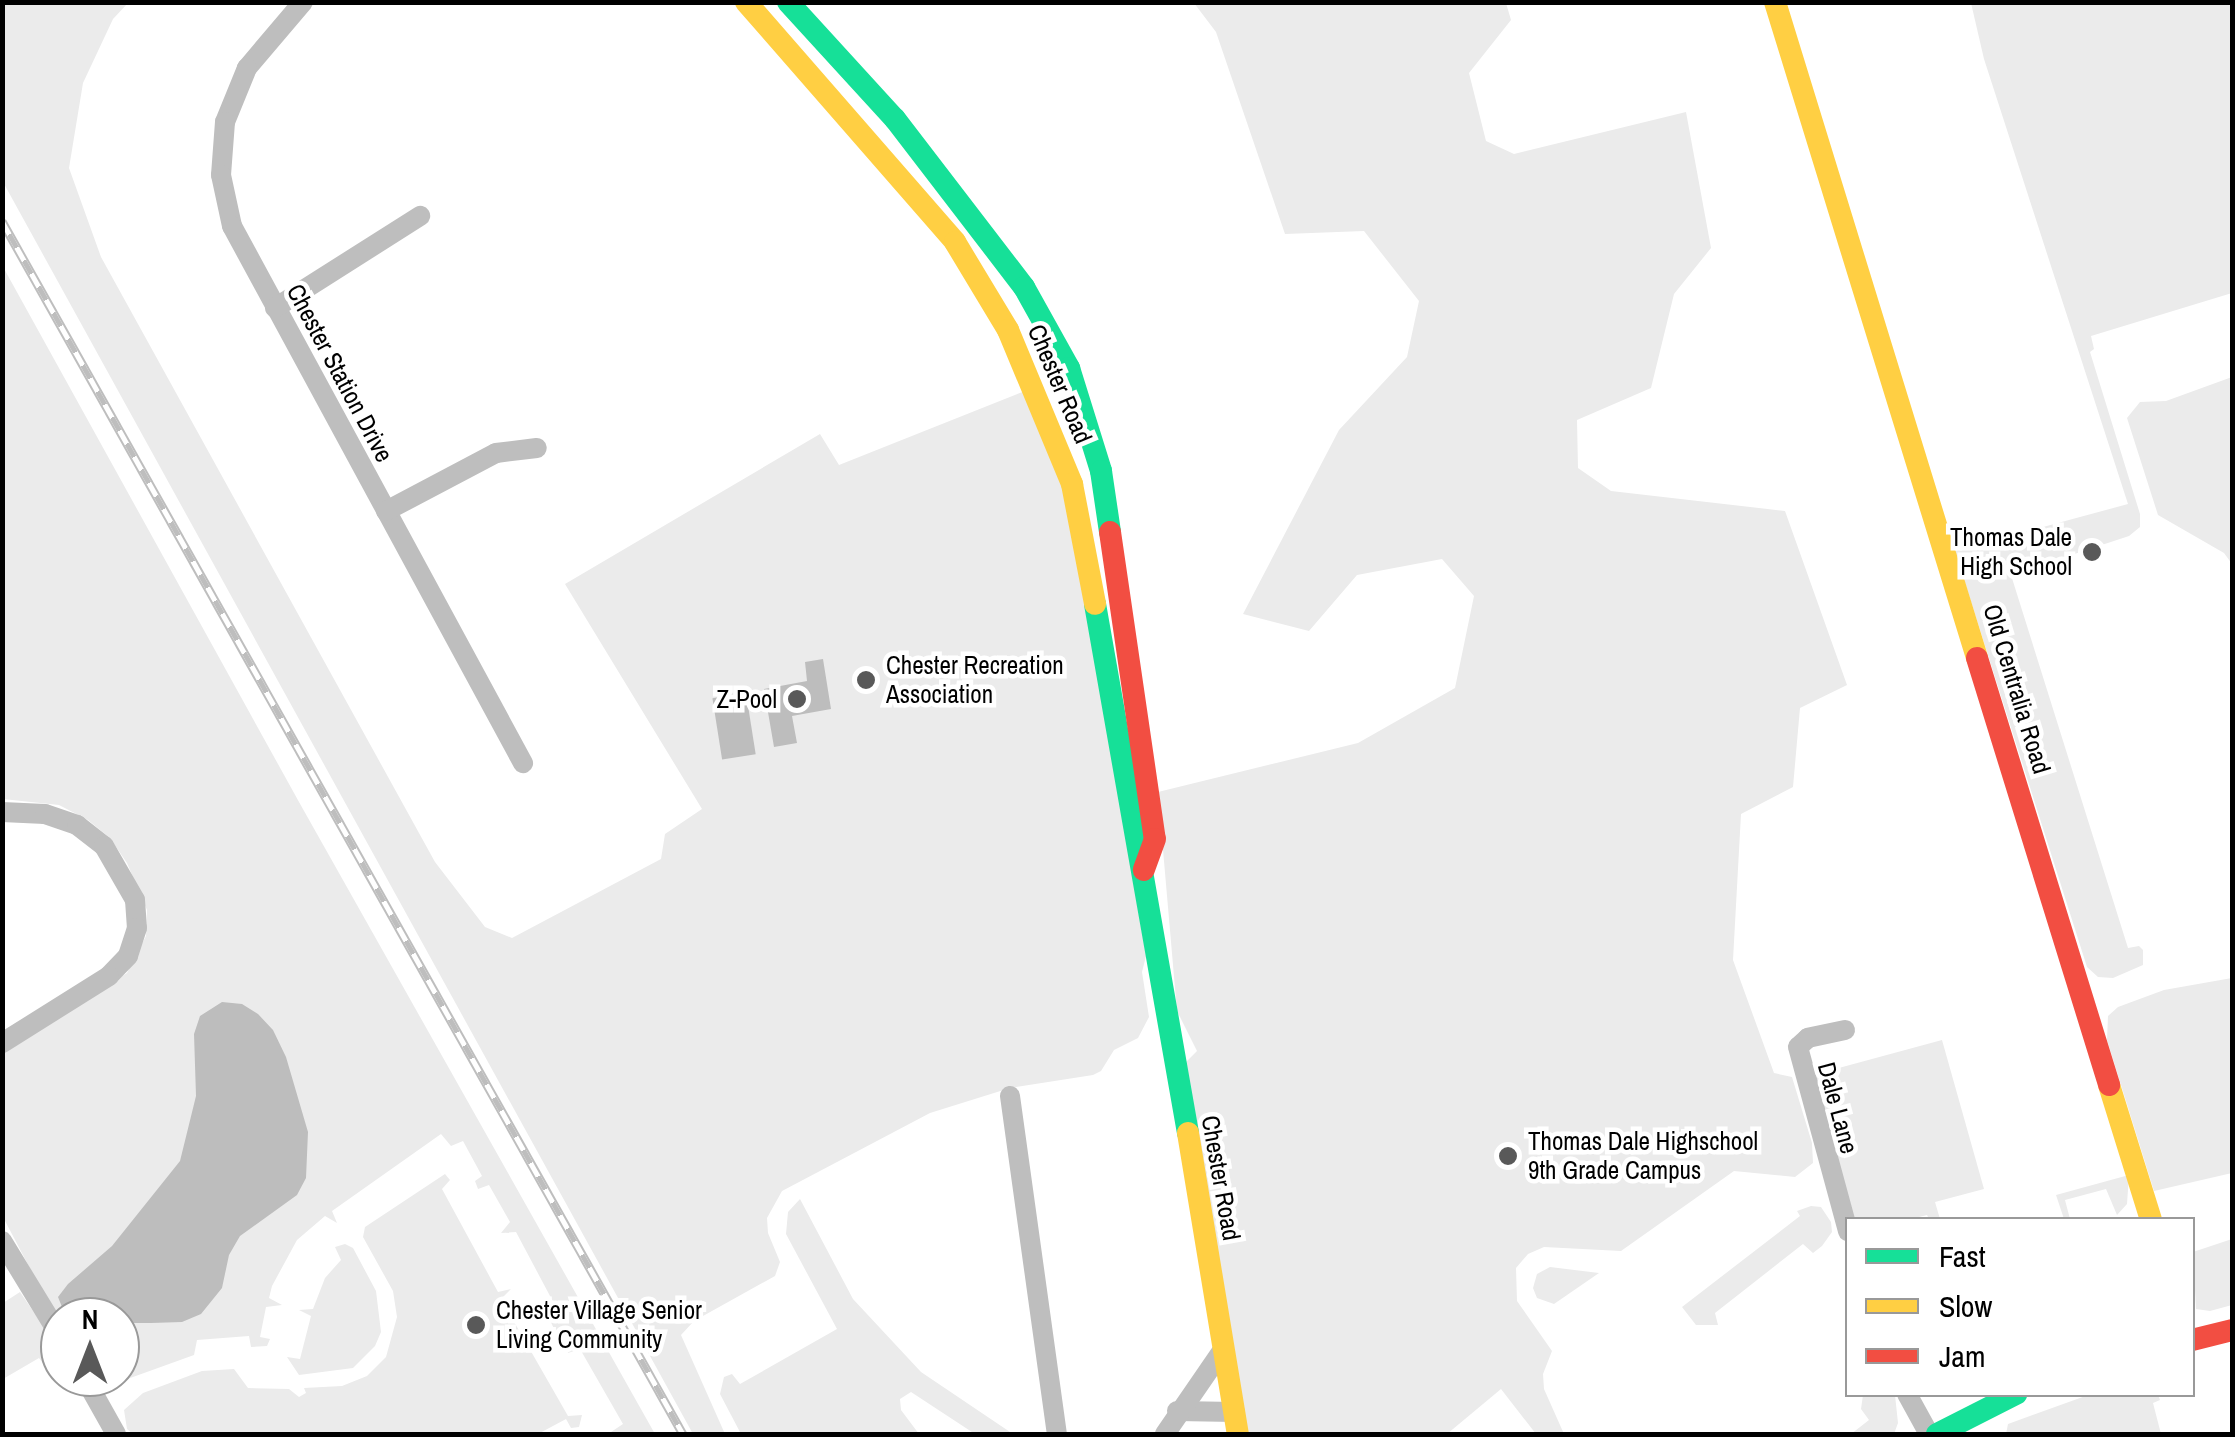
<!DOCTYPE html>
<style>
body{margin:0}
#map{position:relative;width:2235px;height:1437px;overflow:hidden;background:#fff;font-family:"Archivo Narrow",sans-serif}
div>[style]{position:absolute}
.green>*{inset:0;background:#ebebeb}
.water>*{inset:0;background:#bdbdbd;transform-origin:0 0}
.street>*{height:20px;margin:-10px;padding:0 10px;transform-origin:10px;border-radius:10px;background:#bebebe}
.fast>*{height:22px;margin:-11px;padding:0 11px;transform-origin:11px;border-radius:11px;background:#16e098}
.slow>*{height:22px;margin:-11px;padding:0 11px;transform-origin:11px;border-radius:11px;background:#ffcf43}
.jam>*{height:22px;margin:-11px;padding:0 11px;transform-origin:11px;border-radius:11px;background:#f24e42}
.rail>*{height:9px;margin-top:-4.5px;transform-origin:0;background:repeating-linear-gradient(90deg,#fff 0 15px,#bebebe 0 30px);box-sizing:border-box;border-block:2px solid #bebebe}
.dots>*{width:28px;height:28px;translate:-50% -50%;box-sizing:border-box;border:5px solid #fff;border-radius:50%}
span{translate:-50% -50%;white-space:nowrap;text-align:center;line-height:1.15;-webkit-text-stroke:9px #fff;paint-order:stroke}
.street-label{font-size:25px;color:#000}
.poi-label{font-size:25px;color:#000}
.right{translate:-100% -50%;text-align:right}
.left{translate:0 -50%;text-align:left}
.frame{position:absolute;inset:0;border:5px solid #000;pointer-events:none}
.legend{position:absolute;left:1845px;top:1217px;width:350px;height:180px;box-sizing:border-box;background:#fff;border:2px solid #999;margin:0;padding:12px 18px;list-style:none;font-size:30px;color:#000}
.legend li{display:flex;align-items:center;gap:20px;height:50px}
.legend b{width:50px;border:2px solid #999}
.north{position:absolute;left:40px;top:1297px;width:100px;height:100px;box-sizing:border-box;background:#fff;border:2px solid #999;border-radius:50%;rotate:0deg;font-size:28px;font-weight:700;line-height:40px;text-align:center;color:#000}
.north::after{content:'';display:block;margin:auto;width:35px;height:45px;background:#595959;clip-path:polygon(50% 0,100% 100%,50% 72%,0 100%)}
</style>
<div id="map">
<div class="green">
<div style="clip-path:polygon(2px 3px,128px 3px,113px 19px,83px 83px,69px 168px,101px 257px,435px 862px,485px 927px,512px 938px,661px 859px,665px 834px,702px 809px,565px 584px,820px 434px,839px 465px,1030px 389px,1067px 495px,1146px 956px,1142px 972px,1149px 1017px,1138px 1038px,1114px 1050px,1101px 1071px,1093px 1075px,1010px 1088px,930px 1113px,782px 1191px,767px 1218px,768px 1233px,780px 1262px,775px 1276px,694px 1321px,681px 1335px,725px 1434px,693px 1434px,3px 182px)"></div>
<div style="clip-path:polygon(1194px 3px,1506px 3px,1511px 20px,1469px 73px,1486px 141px,1514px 154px,1686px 112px,1711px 248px,1674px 294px,1651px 388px,1577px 420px,1578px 468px,1611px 491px,1785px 511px,1847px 685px,1800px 708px,1793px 787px,1741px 814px,1733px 960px,1774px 1073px,1792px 1077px,1812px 1143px,1813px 1163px,1795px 1177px,1734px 1171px,1621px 1251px,1544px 1247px,1528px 1254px,1516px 1268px,1517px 1301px,1552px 1351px,1543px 1374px,1544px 1389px,1564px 1434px,1536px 1434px,1501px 1389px,1447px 1434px,1247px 1434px,1186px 1062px,1197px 1051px,1177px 1011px,1158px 792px,1358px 743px,1455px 688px,1474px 596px,1442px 559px,1357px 575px,1309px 631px,1243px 614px,1339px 430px,1407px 357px,1419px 301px,1364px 231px,1285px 234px,1216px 32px)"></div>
<div style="clip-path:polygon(1971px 3px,2232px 3px,2232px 293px,2091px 336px,2094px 349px,2090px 352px,2140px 514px,2140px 527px,2129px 536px,2011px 575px,2128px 948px,2139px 946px,2143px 950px,2143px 965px,2113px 978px,2098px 977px,2087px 967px,1955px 551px,2128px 504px,1984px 59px)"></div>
<div style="clip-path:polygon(2px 265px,299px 802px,655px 1434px,608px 1434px,623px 1424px,580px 1349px,568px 1353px,565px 1330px,555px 1331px,549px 1318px,558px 1311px,516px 1232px,501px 1233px,510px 1222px,489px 1185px,478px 1189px,475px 1181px,482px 1176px,463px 1141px,451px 1146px,441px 1134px,332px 1211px,337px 1223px,325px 1216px,297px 1240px,272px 1286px,269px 1298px,282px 1305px,266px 1307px,260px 1337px,270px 1339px,267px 1346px,251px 1347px,249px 1336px,197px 1340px,194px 1355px,108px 1386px,97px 1379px,120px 1377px,120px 1317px,60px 1317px,45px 1297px,3px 1217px,3px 1053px,127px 973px,146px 936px,147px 910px,127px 863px,110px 838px,88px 820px,59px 805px,3px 799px)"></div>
<div style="clip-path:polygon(2232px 377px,2232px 564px,2224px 553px,2158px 515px,2127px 418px,2140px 402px,2166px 401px)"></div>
<div style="clip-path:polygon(2232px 978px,2232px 1173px,2154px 1191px,2107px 1040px,2108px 1016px,2118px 1007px,2164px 990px)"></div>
<div style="clip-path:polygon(1942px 1040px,1984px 1189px,1935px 1202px,1940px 1219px,1929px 1219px,1927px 1215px,1911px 1219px,1852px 1219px,1813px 1075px)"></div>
<div style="clip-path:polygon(445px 1174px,450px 1180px,442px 1189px,498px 1292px,511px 1289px,501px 1299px,568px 1416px,582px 1415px,579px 1427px,571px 1428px,566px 1419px,538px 1434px,133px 1434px,127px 1429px,124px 1410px,143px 1393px,202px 1371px,234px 1369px,248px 1388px,289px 1389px,299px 1397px,306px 1393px,304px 1388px,342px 1386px,367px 1376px,386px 1357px,397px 1317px,393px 1291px,363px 1237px,365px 1227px)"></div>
<div style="clip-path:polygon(2129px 1175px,2127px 1204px,2117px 1215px,2106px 1189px,2065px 1200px,2070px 1219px,2064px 1219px,2056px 1195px)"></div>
<div style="clip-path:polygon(800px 1199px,853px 1299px,921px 1372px,1013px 1434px,975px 1434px,911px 1392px,900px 1399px,901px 1410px,919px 1434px,741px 1434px,720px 1394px,724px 1377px,732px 1374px,740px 1384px,837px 1329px,786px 1234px,788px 1212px)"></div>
<div style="clip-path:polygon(1811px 1206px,1821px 1207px,1831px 1222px,1832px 1232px,1822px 1246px,1813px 1253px,1803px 1244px,1715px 1313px,1718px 1325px,1696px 1325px,1682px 1307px,1800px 1216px,1797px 1211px)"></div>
<div style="clip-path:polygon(2232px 1239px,2232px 1305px,2210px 1311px,2196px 1309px,2193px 1252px)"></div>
<div style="clip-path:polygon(345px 1244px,353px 1248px,376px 1291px,381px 1332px,375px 1346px,353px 1368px,299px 1375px,287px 1357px,300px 1359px,311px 1316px,299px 1310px,313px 1309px,325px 1278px,341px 1260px,335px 1247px)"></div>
<div style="clip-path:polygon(1550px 1267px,1599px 1273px,1554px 1304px,1537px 1298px,1533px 1288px,1537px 1274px)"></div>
<div style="clip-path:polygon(20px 1292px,59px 1349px,60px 1363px,48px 1370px,39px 1358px,3px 1379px,3px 1303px)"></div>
<div style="clip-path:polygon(2091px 1394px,2158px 1395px,2160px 1400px,2153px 1403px,2161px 1434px,2006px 1434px,2008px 1424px)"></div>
<div style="clip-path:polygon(1863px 1395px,1895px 1395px,1898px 1423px,1894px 1434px,1851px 1434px,1869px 1420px,1861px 1409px)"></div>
</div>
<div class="water">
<div style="clip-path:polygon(823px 659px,831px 709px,792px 716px,797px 743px,774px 747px,764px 689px,807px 681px,805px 662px)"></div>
<div style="left:746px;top:693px;width:62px;height:34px;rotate:81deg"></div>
<div style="clip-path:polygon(222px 1002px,242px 1004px,258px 1014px,273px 1030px,286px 1057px,308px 1132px,306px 1178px,297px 1195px,240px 1236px,229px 1255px,222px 1288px,201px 1314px,182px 1322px,151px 1323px,120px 1323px,120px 1317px,66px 1317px,58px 1297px,68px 1284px,112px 1246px,180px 1161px,196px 1096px,194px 1034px,200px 1016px)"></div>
</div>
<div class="street">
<div style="left:303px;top:2px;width:87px;rotate:130.3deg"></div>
<div style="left:247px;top:68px;width:58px;rotate:112.2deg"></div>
<div style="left:225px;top:122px;width:53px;rotate:94.3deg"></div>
<div style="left:221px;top:175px;width:52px;rotate:77.8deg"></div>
<div style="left:232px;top:226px;width:611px;rotate:61.55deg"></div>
<div style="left:275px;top:308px;width:172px;rotate:-32.4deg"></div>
<div style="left:386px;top:511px;width:124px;rotate:-27.8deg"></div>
<div style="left:496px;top:453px;width:41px;rotate:-7deg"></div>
<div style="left:2px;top:812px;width:43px;rotate:2.7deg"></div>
<div style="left:45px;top:814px;width:34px;rotate:19deg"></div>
<div style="left:77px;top:825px;width:34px;rotate:38deg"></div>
<div style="left:104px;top:846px;width:62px;rotate:60.1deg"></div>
<div style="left:135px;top:900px;width:28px;rotate:86deg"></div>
<div style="left:137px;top:928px;width:29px;rotate:108deg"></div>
<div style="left:128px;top:956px;width:28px;rotate:134deg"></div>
<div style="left:109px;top:976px;width:126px;rotate:147.9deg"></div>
<div style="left:1845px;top:1030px;width:38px;rotate:168deg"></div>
<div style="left:1808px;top:1038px;width:13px;rotate:138deg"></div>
<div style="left:1798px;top:1047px;width:191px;rotate:74.8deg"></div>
<div style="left:1010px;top:1096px;width:341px;rotate:82.1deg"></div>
<div style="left:2px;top:1241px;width:111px;rotate:58.6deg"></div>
<div style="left:84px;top:1377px;width:65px;rotate:60.7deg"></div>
<div style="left:1907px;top:1394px;width:46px;rotate:61.2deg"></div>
<div style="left:1177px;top:1411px;width:58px;rotate:1deg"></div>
<div style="left:1165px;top:1434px;width:101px;rotate:-55.5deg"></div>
</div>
<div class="fast">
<div style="left:788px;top:2px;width:159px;rotate:47.6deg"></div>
<div style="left:895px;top:119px;width:212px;rotate:52.5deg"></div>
<div style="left:1024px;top:287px;width:93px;rotate:60.9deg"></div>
<div style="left:1069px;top:368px;width:108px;rotate:72.7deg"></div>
<div style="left:1101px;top:471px;width:62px;rotate:81.6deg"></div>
<div style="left:1095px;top:604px;width:537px;rotate:80.03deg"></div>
<div style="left:1937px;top:1434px;width:89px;rotate:-26.9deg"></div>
</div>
<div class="slow">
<div style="left:746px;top:2px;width:318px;rotate:48.9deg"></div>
<div style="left:955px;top:242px;width:103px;rotate:58.9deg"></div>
<div style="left:1008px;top:330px;width:167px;rotate:67.4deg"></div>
<div style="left:1072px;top:484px;width:122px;rotate:79.1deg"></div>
<div style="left:1775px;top:2px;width:686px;rotate:72.88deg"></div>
<div style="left:2109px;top:1085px;width:141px;rotate:72.7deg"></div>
<div style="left:1188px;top:1133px;width:305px;rotate:80.6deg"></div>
</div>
<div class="jam">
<div style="left:1110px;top:532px;width:310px;rotate:81.7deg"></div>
<div style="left:1155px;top:839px;width:33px;rotate:110deg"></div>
<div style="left:1977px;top:658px;width:447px;rotate:72.8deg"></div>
<div style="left:2192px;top:1340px;width:41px;rotate:-14deg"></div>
</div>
<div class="rail">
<div style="left:2px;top:221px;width:1391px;rotate:60.69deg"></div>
</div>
<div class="dots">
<div style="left:2092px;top:552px;background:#595959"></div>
<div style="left:866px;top:680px;background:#595959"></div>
<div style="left:797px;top:699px;background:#595959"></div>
<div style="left:1508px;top:1156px;background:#595959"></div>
<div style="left:476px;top:1325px;background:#595959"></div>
</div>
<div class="street-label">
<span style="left:340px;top:373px;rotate:62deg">Chester Station Drive</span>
<span style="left:1060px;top:384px;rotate:67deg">Chester Road</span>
<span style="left:2017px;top:689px;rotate:73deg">Old Centralia Road</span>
<span style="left:1838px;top:1108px;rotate:75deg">Dale Lane</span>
<span style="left:1221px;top:1178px;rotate:80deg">Chester Road</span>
</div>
<div class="poi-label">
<span class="right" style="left:2072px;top:552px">Thomas Dale<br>High School</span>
<span class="left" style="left:886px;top:680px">Chester Recreation<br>Association</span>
<span class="right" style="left:777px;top:699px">Z-Pool</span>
<span class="left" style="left:1528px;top:1156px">Thomas Dale Highschool<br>9th Grade Campus</span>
<span class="left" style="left:496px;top:1325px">Chester Village Senior<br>Living Community</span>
</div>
<div class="frame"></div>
<ul class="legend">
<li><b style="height:12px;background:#16e098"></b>Fast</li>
<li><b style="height:12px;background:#ffcf43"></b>Slow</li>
<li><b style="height:12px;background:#f24e42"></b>Jam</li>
</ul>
<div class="north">N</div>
</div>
